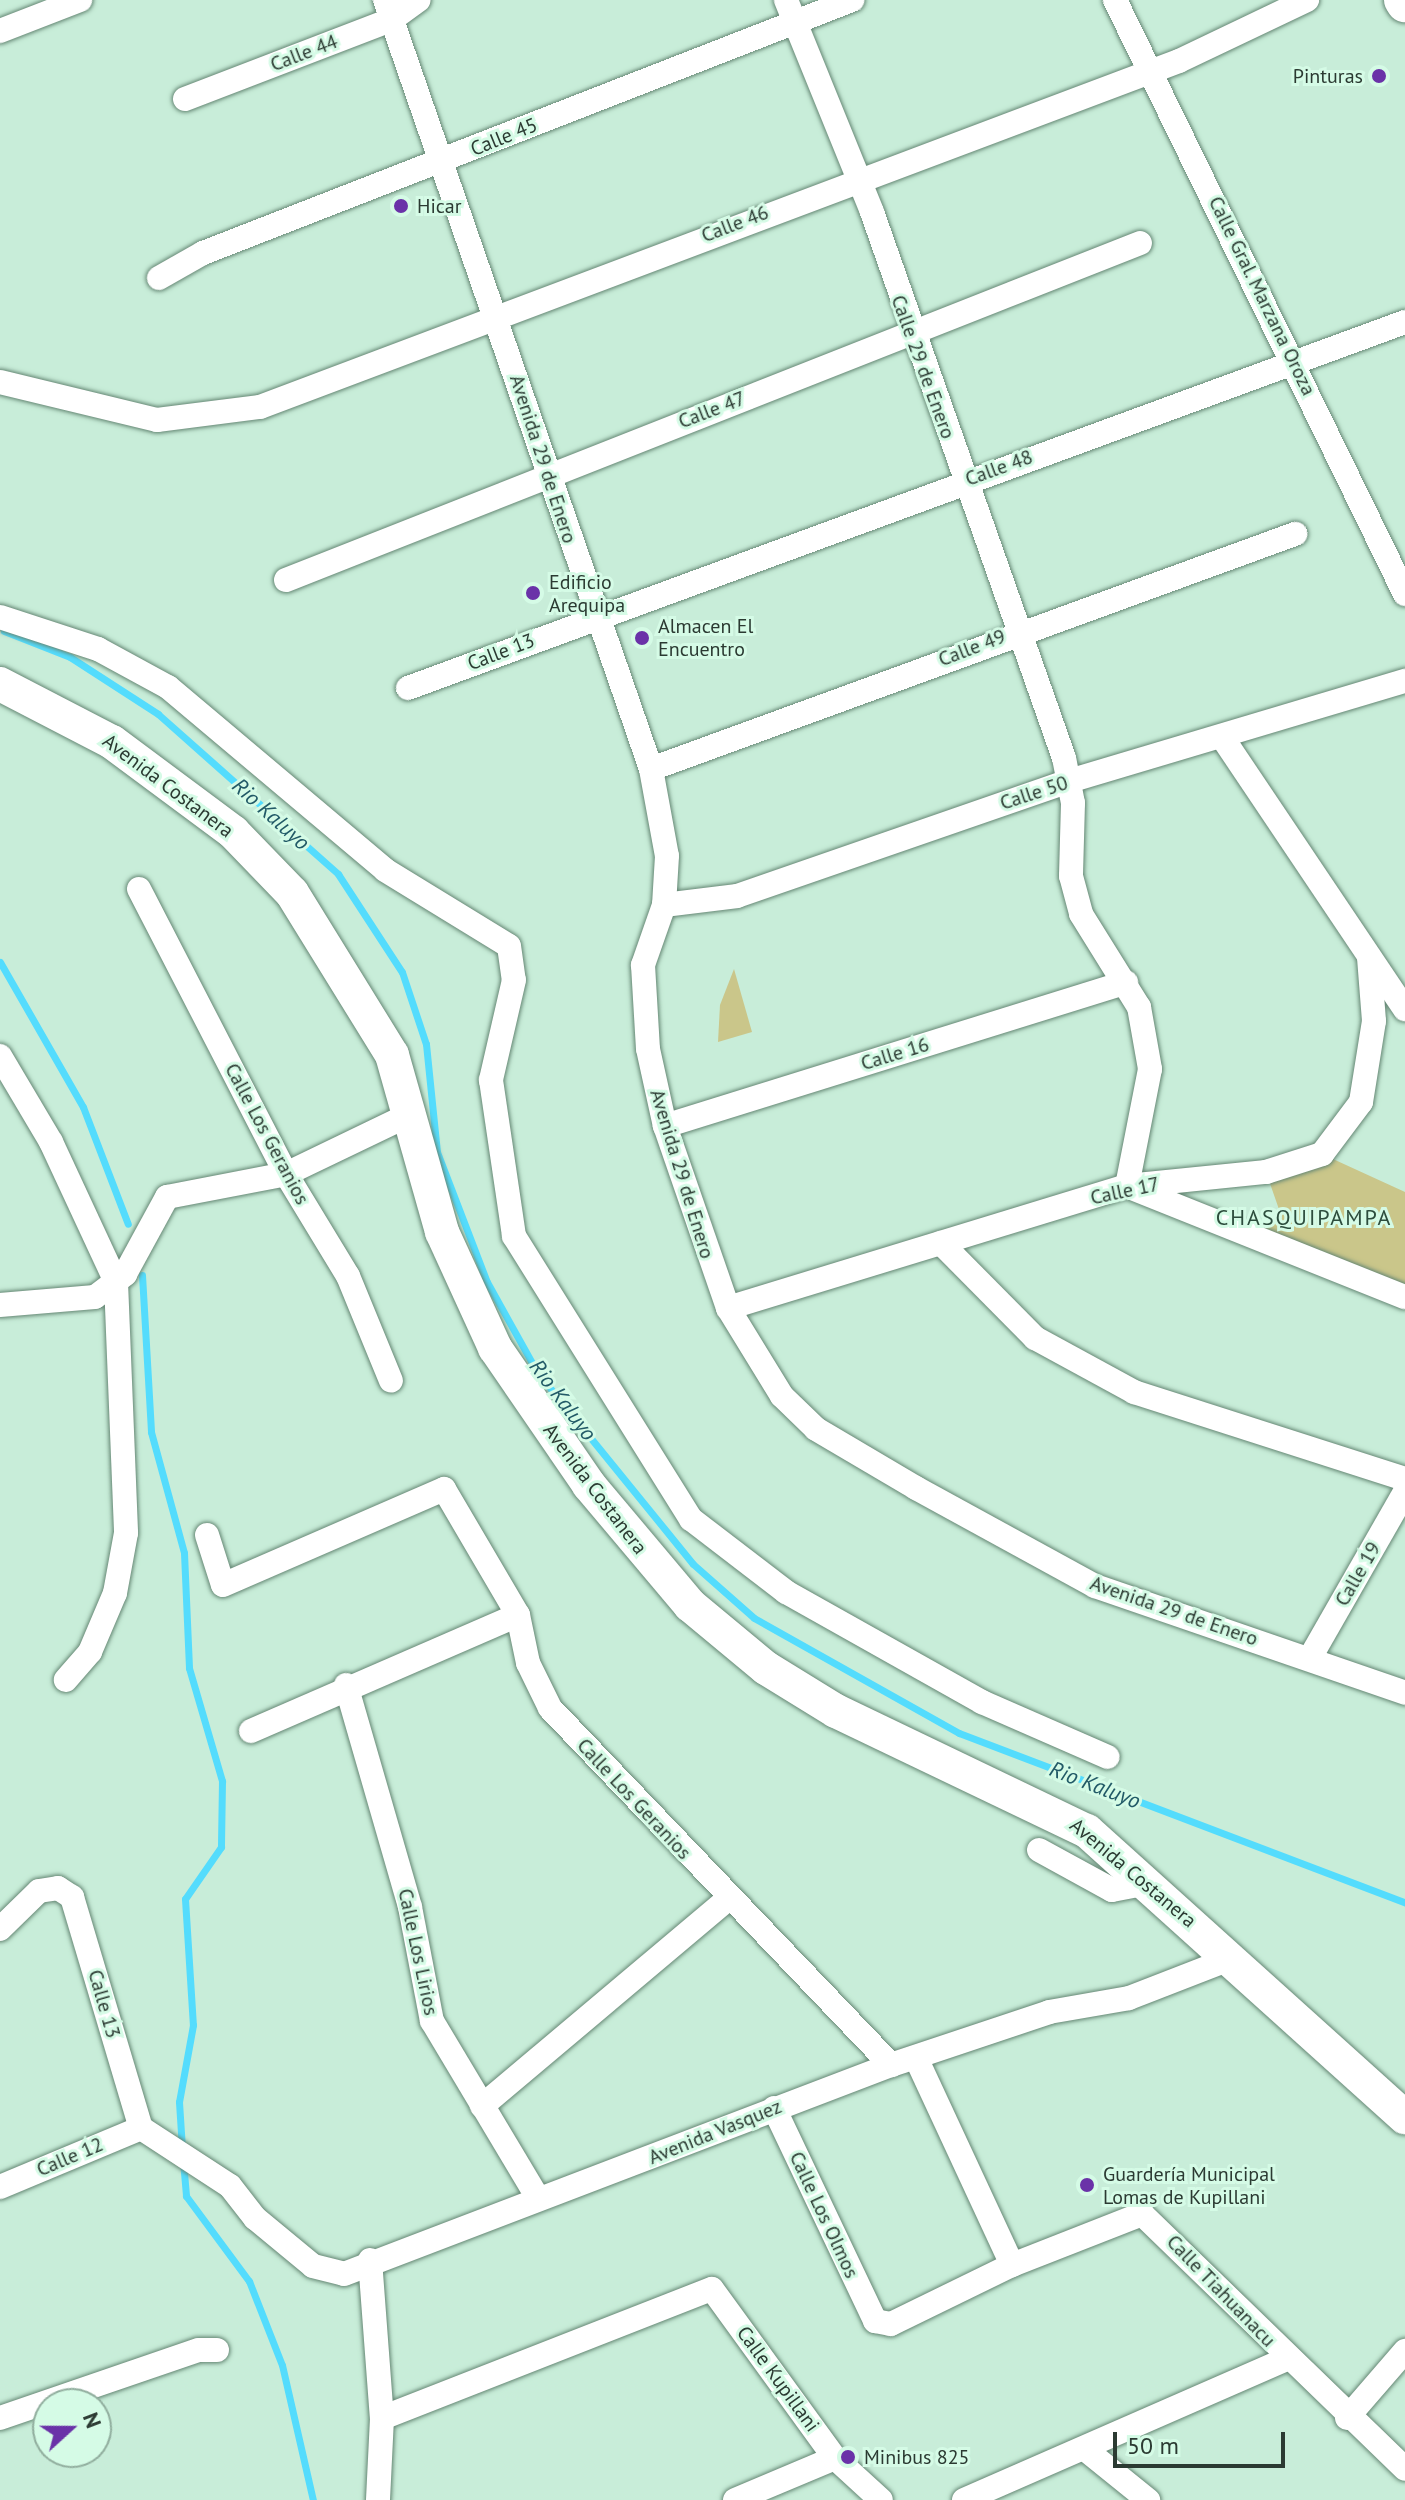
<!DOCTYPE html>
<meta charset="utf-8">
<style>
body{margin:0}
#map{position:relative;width:1405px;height:2500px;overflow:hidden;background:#c8edd9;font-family:"PT Sans",sans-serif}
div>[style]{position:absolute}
.green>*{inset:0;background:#cac68a}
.stream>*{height:7px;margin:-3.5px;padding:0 3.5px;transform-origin:3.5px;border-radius:3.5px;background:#54dcfd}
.roads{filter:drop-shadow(0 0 2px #658774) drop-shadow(0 0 2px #658774)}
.street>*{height:24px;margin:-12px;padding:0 12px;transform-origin:12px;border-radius:12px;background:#fff}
.secondary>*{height:34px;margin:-17px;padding:0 17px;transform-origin:17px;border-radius:17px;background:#fff}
.primary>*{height:38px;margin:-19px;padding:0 19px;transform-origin:19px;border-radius:19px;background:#fff}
.dots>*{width:22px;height:22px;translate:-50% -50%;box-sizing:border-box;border:4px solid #d5fbe6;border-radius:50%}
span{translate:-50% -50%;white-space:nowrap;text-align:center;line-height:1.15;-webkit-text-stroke:6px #d5fbe6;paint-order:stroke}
.street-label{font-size:20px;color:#2b3a32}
.poi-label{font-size:20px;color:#2b3a32}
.right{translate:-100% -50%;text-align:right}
.left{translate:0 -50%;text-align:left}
.water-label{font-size:22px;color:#225a67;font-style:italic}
.neighbourhood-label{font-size:22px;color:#2d4d3d;letter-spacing:2px}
.north{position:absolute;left:32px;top:2388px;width:80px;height:80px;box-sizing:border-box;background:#d5fbe6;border:2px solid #91ae9e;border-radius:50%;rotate:69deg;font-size:22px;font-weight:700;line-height:32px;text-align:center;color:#2b3a32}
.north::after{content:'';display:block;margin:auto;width:28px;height:36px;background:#6a32a8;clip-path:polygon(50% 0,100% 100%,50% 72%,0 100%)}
.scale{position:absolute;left:1113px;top:2432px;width:172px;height:36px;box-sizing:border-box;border:4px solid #2b3a32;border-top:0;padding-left:10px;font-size:24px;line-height:28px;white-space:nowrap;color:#2b3a32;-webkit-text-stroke:6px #d5fbe6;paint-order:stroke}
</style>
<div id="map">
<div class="green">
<div style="clip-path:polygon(734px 969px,752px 1032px,718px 1042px,720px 1005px)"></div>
<div style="clip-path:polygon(1322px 1154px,1405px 1192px,1405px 1289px,1259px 1235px,1260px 1222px,1282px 1218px,1266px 1172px)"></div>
</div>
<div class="stream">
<div style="left:4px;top:631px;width:71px;rotate:21.5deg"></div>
<div style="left:70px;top:657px;width:105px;rotate:32.9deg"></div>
<div style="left:158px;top:714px;width:241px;rotate:41.6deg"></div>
<div style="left:338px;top:874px;width:117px;rotate:56.9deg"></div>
<div style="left:402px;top:972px;width:76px;rotate:71.6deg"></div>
<div style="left:426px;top:1044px;width:109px;rotate:84.2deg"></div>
<div style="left:437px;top:1152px;width:139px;rotate:69deg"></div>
<div style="left:487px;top:1282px;width:103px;rotate:60.9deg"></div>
<div style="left:537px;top:1372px;width:247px;rotate:50.9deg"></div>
<div style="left:693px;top:1564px;width:81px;rotate:41.5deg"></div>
<div style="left:754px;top:1618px;width:235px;rotate:29.3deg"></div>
<div style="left:959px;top:1733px;width:477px;rotate:20.8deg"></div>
<div style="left:0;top:962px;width:167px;rotate:60.2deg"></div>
<div style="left:83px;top:1107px;width:125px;rotate:69deg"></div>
<div style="left:142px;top:1275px;width:157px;rotate:86.7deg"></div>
<div style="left:151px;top:1432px;width:125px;rotate:74.7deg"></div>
<div style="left:184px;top:1553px;width:115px;rotate:87.5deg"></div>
<div style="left:189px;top:1668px;width:118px;rotate:73.7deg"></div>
<div style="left:222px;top:1781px;width:66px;rotate:90.9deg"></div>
<div style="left:221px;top:1847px;width:63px;rotate:124.7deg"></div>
<div style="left:185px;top:1899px;width:126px;rotate:86.4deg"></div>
<div style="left:193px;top:2025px;width:78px;rotate:100.3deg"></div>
<div style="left:179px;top:2102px;width:47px;rotate:86.3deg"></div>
<div style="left:183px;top:2161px;width:35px;rotate:85deg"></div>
<div style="left:186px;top:2196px;width:106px;rotate:53.5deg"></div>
<div style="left:249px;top:2281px;width:90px;rotate:68.6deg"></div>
<div style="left:282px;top:2365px;width:139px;rotate:77.1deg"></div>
</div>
<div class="roads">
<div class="street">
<div style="left:385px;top:0;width:814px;rotate:70.92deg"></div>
<div style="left:651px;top:769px;width:88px;rotate:79.6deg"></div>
<div style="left:667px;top:856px;width:49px;rotate:93.5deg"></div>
<div style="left:664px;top:905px;width:64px;rotate:109.3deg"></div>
<div style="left:643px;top:965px;width:84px;rotate:86.6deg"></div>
<div style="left:648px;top:1049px;width:79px;rotate:77.6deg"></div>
<div style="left:665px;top:1126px;width:193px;rotate:70.9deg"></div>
<div style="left:728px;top:1308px;width:103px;rotate:58.5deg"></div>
<div style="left:782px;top:1396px;width:47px;rotate:44.1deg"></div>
<div style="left:816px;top:1429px;width:116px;rotate:30.5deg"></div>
<div style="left:916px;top:1488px;width:204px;rotate:28.7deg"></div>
<div style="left:1095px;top:1586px;width:328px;rotate:19deg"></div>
<div style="left:786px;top:0;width:229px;rotate:67.9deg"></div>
<div style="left:872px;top:212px;width:579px;rotate:70.63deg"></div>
<div style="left:1064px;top:758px;width:46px;rotate:78.7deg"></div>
<div style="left:1073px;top:803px;width:73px;rotate:91.6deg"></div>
<div style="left:1071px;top:876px;width:39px;rotate:75deg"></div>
<div style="left:1081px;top:914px;width:110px;rotate:58.1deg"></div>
<div style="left:1139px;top:1007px;width:63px;rotate:79.9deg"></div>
<div style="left:1150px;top:1069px;width:119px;rotate:101.1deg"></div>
<div style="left:1127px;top:1186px;width:299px;rotate:21.8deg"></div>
<div style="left:1115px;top:0;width:661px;rotate:63.98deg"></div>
<div style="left:0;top:31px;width:86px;rotate:-21.2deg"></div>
<div style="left:185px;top:99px;width:221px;rotate:-21deg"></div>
<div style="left:391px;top:20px;width:34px;rotate:-36deg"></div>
<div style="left:159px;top:278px;width:51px;rotate:-29.6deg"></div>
<div style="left:203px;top:253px;width:697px;rotate:-21.3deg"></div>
<div style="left:0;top:382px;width:162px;rotate:13.6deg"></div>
<div style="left:157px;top:420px;width:104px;rotate:-7.2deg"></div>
<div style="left:260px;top:407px;width:982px;rotate:-20.63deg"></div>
<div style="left:1179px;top:61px;width:142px;rotate:-25.5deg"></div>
<div style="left:286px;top:580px;width:918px;rotate:-21.53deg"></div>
<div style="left:0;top:617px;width:103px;rotate:18.1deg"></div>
<div style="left:98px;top:649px;width:80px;rotate:28.5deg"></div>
<div style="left:168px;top:687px;width:284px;rotate:40.1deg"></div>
<div style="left:385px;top:870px;width:145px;rotate:31.5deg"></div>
<div style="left:509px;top:946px;width:34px;rotate:82deg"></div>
<div style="left:514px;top:980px;width:103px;rotate:103deg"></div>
<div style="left:491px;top:1080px;width:158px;rotate:81.6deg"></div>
<div style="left:514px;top:1236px;width:334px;rotate:58deg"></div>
<div style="left:691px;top:1519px;width:120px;rotate:37.5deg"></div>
<div style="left:786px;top:1592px;width:225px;rotate:29.3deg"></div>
<div style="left:982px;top:1702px;width:137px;rotate:23.6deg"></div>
<div style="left:408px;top:688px;width:1062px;rotate:-20.16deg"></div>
<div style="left:1222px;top:737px;width:328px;rotate:56.1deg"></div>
<div style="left:651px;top:769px;width:686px;rotate:-20.05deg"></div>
<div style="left:139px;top:889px;width:321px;rotate:62.7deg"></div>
<div style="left:286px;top:1174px;width:119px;rotate:58.7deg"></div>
<div style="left:348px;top:1276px;width:113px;rotate:67.7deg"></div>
<div style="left:664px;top:905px;width:74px;rotate:-7deg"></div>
<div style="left:737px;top:896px;width:351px;rotate:-19.1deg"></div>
<div style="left:1069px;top:781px;width:351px;rotate:-16.6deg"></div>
<div style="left:0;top:1056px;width:100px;rotate:59.3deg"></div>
<div style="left:51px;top:1142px;width:154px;rotate:65.1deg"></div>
<div style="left:116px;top:1282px;width:251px;rotate:87.7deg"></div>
<div style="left:126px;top:1533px;width:61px;rotate:100.4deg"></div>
<div style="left:115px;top:1593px;width:64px;rotate:113deg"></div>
<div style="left:90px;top:1652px;width:37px;rotate:131deg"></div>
<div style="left:665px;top:1126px;width:483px;rotate:-17.3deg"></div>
<div style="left:941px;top:1243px;width:134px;rotate:45.3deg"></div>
<div style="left:1035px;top:1338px;width:113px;rotate:28.6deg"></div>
<div style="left:1134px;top:1392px;width:285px;rotate:17.8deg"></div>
<div style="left:0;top:1305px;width:95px;rotate:-4.8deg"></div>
<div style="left:95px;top:1297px;width:38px;rotate:-37deg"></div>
<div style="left:125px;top:1274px;width:88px;rotate:-61.4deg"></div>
<div style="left:167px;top:1197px;width:121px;rotate:-10.9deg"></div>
<div style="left:286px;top:1174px;width:141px;rotate:-25.7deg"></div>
<div style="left:728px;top:1308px;width:417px;rotate:-17deg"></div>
<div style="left:1127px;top:1186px;width:140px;rotate:-5.8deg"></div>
<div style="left:1266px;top:1172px;width:59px;rotate:-17.8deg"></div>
<div style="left:1322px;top:1154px;width:65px;rotate:-53.1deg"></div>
<div style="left:1361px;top:1102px;width:82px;rotate:-80.9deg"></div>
<div style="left:1374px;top:1021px;width:64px;rotate:-94.5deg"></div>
<div style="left:207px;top:1535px;width:52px;rotate:72.3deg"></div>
<div style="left:223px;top:1585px;width:241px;rotate:-23.5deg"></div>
<div style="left:444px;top:1489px;width:146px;rotate:59.6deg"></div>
<div style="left:518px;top:1615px;width:49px;rotate:78.2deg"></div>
<div style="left:528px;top:1663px;width:50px;rotate:63.9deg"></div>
<div style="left:550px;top:1708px;width:494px;rotate:46.3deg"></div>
<div style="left:1311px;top:1656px;width:189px;rotate:-60.2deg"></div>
<div style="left:346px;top:1685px;width:231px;rotate:73.9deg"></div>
<div style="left:410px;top:1907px;width:116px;rotate:79.1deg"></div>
<div style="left:432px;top:2021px;width:206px;rotate:59.1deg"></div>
<div style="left:251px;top:1731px;width:291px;rotate:-23.5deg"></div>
<div style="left:1039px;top:1850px;width:83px;rotate:28.7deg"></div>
<div style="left:1112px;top:1890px;width:37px;rotate:-11deg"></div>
<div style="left:0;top:1929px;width:54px;rotate:-44.3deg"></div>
<div style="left:39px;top:1891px;width:19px;rotate:-9deg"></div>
<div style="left:58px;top:1888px;width:17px;rotate:33deg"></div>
<div style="left:72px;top:1897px;width:241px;rotate:73.4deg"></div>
<div style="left:917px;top:2060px;width:226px;rotate:65.1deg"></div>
<div style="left:482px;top:2106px;width:322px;rotate:-40.1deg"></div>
<div style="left:774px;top:2108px;width:236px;rotate:64.6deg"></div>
<div style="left:875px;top:2321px;width:16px;rotate:11deg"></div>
<div style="left:891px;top:2324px;width:135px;rotate:-26deg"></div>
<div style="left:1012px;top:2265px;width:140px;rotate:-21.4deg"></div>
<div style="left:1142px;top:2214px;width:366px;rotate:44.1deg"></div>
<div style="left:141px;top:2128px;width:106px;rotate:33.1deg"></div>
<div style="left:230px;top:2186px;width:41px;rotate:52deg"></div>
<div style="left:255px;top:2218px;width:75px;rotate:39.6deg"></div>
<div style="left:313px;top:2266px;width:32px;rotate:14deg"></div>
<div style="left:344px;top:2274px;width:586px;rotate:-20.91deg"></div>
<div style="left:891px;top:2065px;width:167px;rotate:-18.5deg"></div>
<div style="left:1049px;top:2012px;width:81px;rotate:-9.9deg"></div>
<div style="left:1129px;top:1998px;width:110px;rotate:-21.2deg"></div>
<div style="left:0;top:2187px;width:153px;rotate:-22.7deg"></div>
<div style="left:370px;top:2260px;width:158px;rotate:85.7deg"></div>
<div style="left:382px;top:2418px;width:82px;rotate:92.8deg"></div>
<div style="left:0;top:2418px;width:210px;rotate:-18.9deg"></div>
<div style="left:199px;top:2350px;width:18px"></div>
<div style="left:382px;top:2418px;width:354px;rotate:-21.4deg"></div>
<div style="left:712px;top:2289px;width:209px;rotate:54deg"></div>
<div style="left:835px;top:2458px;width:62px;rotate:42.4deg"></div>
<div style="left:1347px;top:2418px;width:89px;rotate:-49.1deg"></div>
<div style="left:1086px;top:2450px;width:80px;rotate:38.9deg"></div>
<div style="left:735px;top:2500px;width:108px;rotate:-22.8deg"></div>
<div style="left:964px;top:2500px;width:352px;rotate:-23.6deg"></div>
</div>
<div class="secondary">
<div style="left:0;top:684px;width:126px;rotate:27.4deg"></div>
<div style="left:112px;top:742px;width:151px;rotate:36.6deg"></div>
<div style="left:233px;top:832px;width:85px;rotate:46deg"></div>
<div style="left:292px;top:893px;width:190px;rotate:58.3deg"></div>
<div style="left:392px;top:1055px;width:184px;rotate:74.2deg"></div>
<div style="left:442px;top:1232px;width:128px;rotate:65.4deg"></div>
<div style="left:495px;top:1348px;width:166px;rotate:55.5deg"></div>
<div style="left:589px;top:1485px;width:157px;rotate:49.9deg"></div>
<div style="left:690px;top:1605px;width:99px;rotate:39.7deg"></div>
<div style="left:766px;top:1668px;width:82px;rotate:31.6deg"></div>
<div style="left:836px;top:1711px;width:278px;rotate:25.6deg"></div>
<div style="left:1087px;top:1831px;width:428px;rotate:42deg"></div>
</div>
<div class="primary">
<div style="left:1403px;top:0;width:4px;rotate:56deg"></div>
</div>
</div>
<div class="dots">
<div style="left:1379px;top:76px;background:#6a32a8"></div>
<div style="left:401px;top:206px;background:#6a32a8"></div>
<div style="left:533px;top:593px;background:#6a32a8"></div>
<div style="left:642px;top:638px;background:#6a32a8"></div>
<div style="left:1087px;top:2185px;background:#6a32a8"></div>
<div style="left:848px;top:2457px;background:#6a32a8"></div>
</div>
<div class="street-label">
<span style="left:304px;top:53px;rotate:-21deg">Calle 44</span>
<span style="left:504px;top:137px;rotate:-22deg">Calle 45</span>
<span style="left:735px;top:224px;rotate:-21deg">Calle 46</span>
<span style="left:1262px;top:296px;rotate:64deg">Calle Gral. Marzana Oroza</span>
<span style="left:923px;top:367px;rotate:70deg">Calle 29 de Enero</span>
<span style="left:712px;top:410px;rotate:-21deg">Calle 47</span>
<span style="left:543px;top:459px;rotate:72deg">Avenida 29 de Enero</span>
<span style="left:999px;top:468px;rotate:-20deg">Calle 48</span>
<span style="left:972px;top:648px;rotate:-21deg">Calle 49</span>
<span style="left:501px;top:652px;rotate:-21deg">Calle 13</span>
<span style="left:168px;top:786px;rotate:37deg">Avenida Costanera</span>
<span style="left:1034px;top:793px;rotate:-18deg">Calle 50</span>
<span style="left:895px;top:1054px;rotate:-17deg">Calle 16</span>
<span style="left:267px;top:1134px;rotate:62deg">Calle Los Geranios</span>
<span style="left:682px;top:1174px;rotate:73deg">Avenida 29 de Enero</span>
<span style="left:1125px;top:1191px;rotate:-12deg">Calle 17</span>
<span style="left:595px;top:1489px;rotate:53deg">Avenida Costanera</span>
<span style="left:1358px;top:1574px;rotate:-60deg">Calle 19</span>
<span style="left:1174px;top:1611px;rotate:19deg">Avenida 29 de Enero</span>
<span style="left:634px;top:1799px;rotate:47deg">Calle Los Geranios</span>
<span style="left:1133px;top:1873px;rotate:40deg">Avenida Costanera</span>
<span style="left:418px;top:1952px;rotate:78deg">Calle Los Lirios</span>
<span style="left:104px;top:2004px;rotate:74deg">Calle 13</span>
<span style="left:715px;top:2132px;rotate:-22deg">Avenida Vasquez</span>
<span style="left:70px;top:2157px;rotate:-23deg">Calle 12</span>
<span style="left:824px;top:2215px;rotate:65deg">Calle Los Olmos</span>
<span style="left:1221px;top:2291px;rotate:46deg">Calle Tiahuanacu</span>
<span style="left:778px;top:2379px;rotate:54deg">Calle Kupillani</span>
</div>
<div class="poi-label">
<span class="right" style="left:1363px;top:76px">Pinturas</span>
<span class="left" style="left:417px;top:206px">Hicar</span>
<span class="left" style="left:549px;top:594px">Edificio<br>Arequipa</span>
<span class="left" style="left:658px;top:638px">Almacen El<br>Encuentro</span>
<span class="left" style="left:1103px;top:2186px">Guardería Municipal<br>Lomas de Kupillani</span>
<span class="left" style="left:864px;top:2457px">Minibus 825</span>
</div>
<div class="water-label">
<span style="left:271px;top:814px;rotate:42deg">Rio Kaluyo</span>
<span style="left:563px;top:1400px;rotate:53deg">Rio Kaluyo</span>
<span style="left:1095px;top:1785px;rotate:21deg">Rio Kaluyo</span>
</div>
<div class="neighbourhood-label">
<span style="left:1304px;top:1218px">CHASQUIPAMPA</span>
</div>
<div class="north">N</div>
<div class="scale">50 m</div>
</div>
